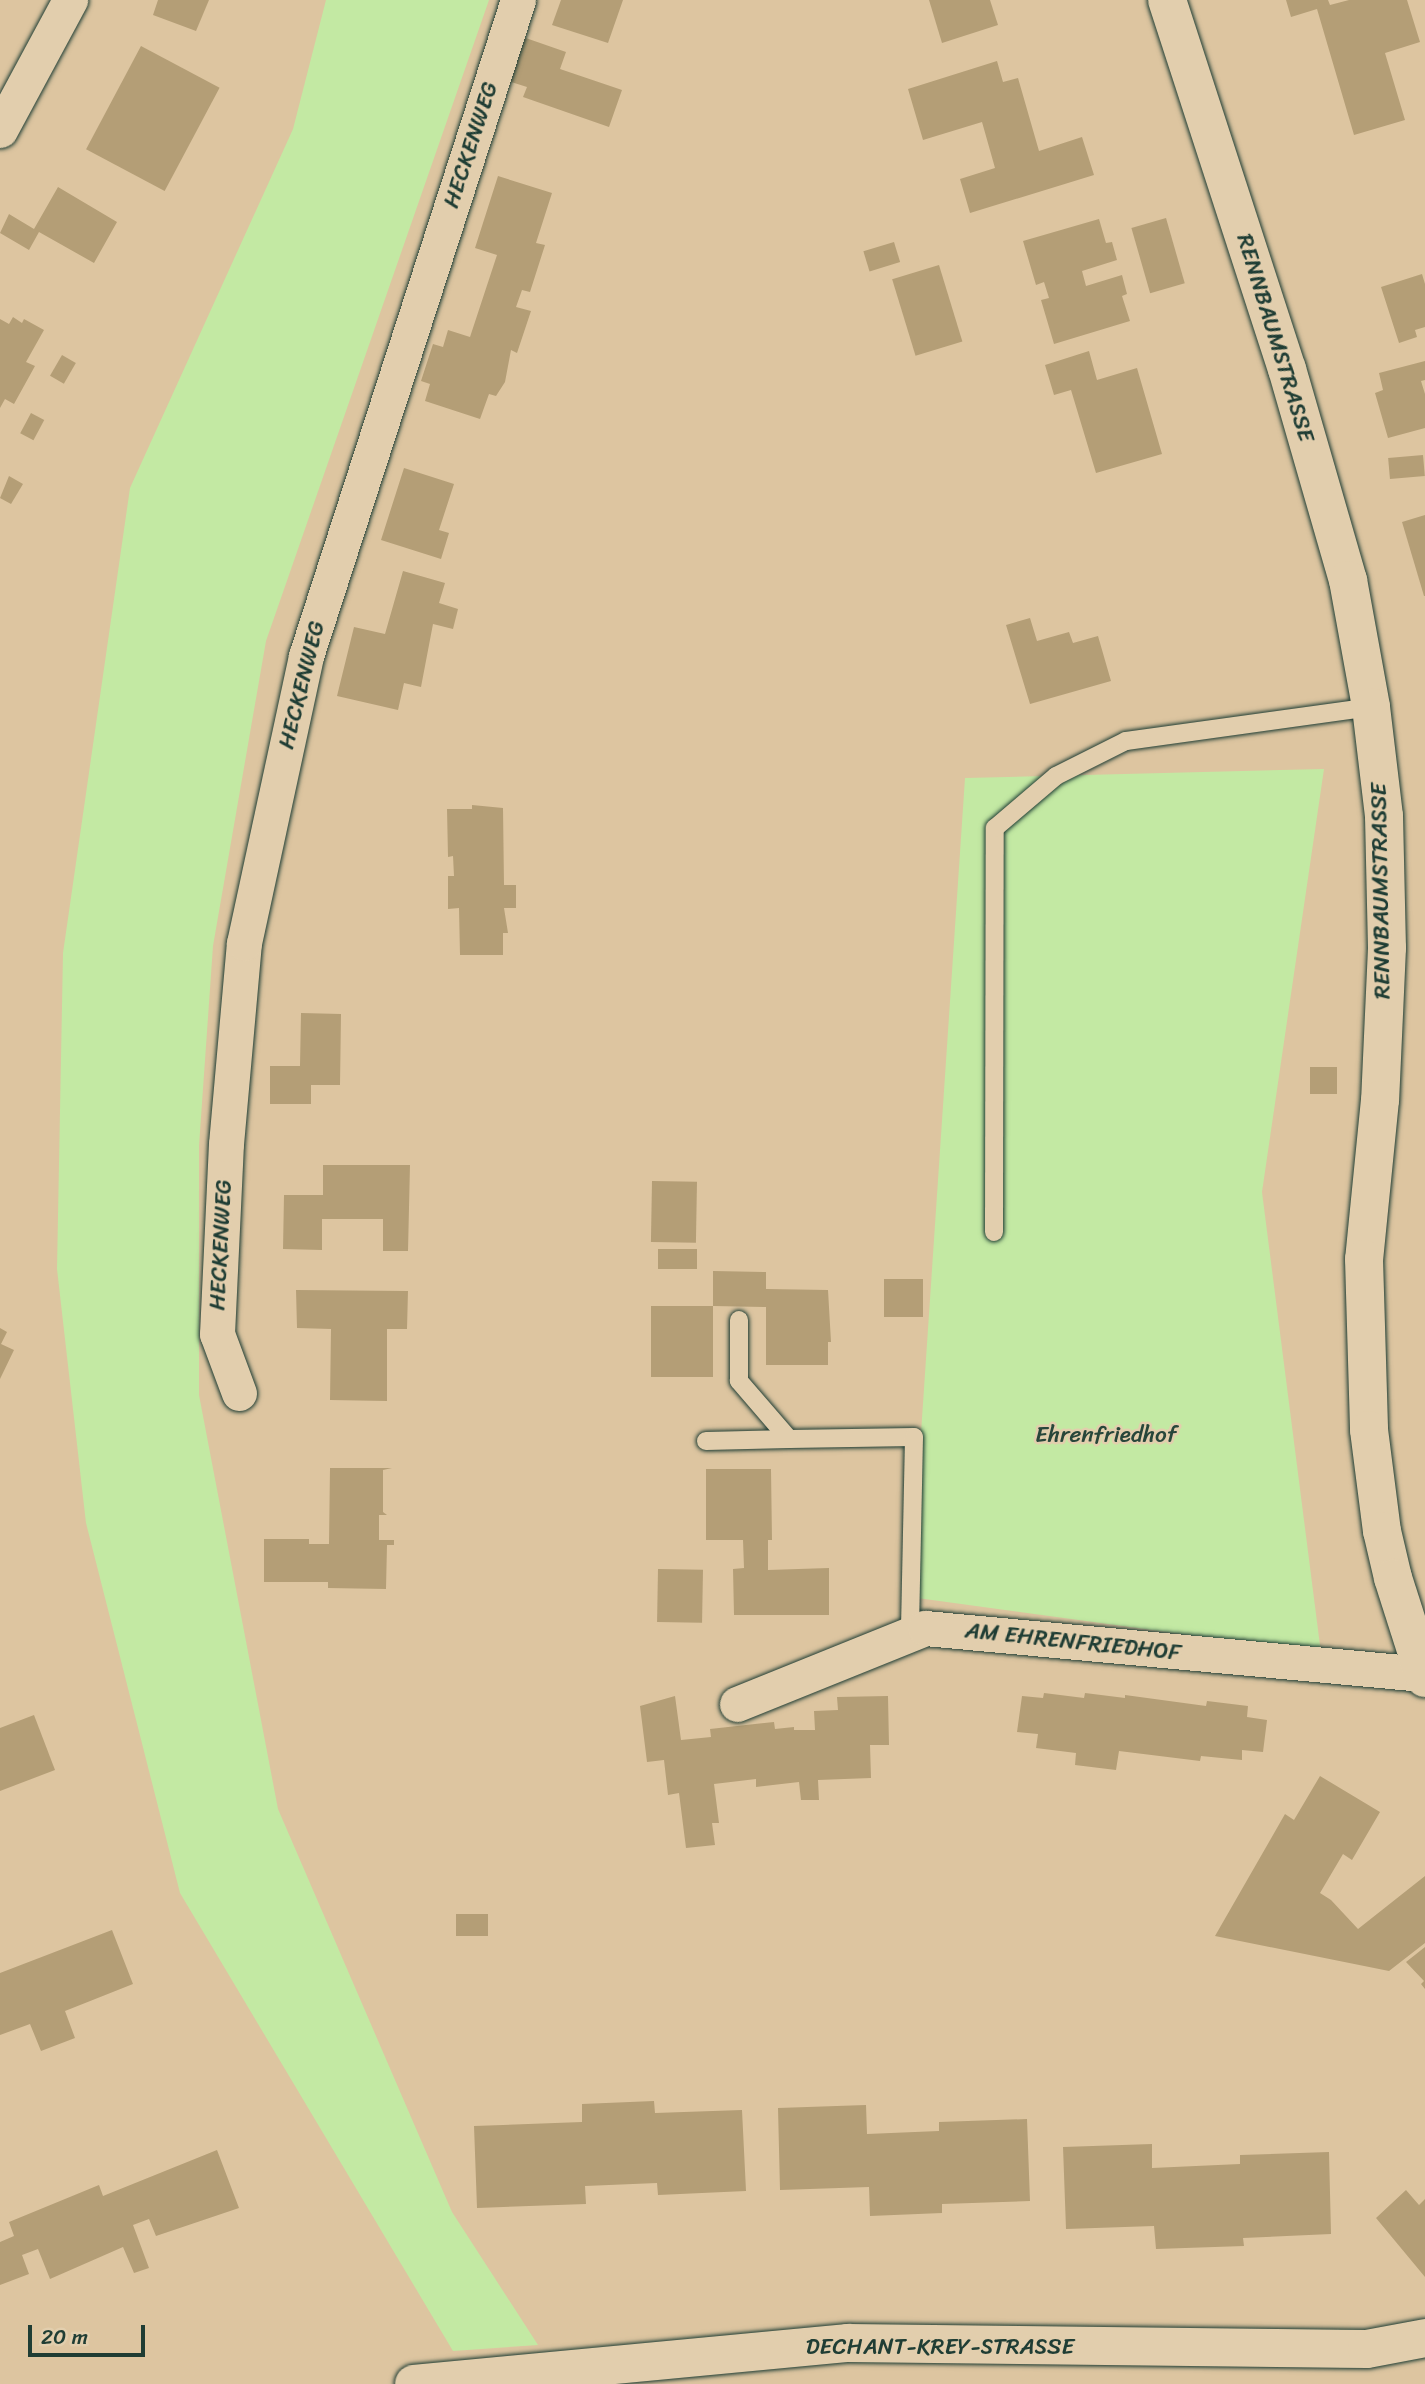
<!DOCTYPE html>
<style>
body{margin:0}
#map{position:relative;width:1425px;height:2384px;overflow:hidden;background:#ddc5a0;font-family:Sriracha,sans-serif}
div>[style]{position:absolute}
.green>*{inset:0;background:#c3e9a3}
.building>*{inset:0;background:#b49e76;transform-origin:0 0}
.roads{filter:drop-shadow(0 0 2px #1f3d34) drop-shadow(0 0 2px #1f3d34)}
.lane>*{height:18px;margin:-9px;padding:0 9px;transform-origin:9px;border-radius:9px;background:#e2cead}
.street>*{height:35px;margin:-17.5px;padding:0 17.5px;transform-origin:17.5px;border-radius:17.5px;background:#e2cead}
.secondary>*{height:38px;margin:-19px;padding:0 19px;transform-origin:19px;border-radius:19px;background:#e2cead}
.primary>*{height:38px;margin:-19px;padding:0 19px;transform-origin:19px;border-radius:19px;background:#e2cead}
span{translate:-50% -50%;white-space:nowrap;text-align:center;line-height:1.15;-webkit-text-stroke:5px #e2cead;paint-order:stroke}
.street-label{font-size:23px;color:#1f3d34}
.park-label{font-size:23px;color:#27463a}
.scale{position:absolute;left:28px;top:2325px;width:117px;height:32px;box-sizing:border-box;border:4px solid #1f3d34;border-top:0;padding-left:9px;font-size:21px;line-height:24px;white-space:nowrap;color:#1f3d34;-webkit-text-stroke:5px #e2cead;paint-order:stroke}
</style>
<div id="map">
<div class="green">
<div style="clip-path:polygon(326px 0,489px 0,266px 641px,213px 946px,199px 1146px,199px 1395px,278px 1809px,452px 2212px,538px 2345px,453px 2351px,180px 1893px,86px 1523px,57px 1269px,63px 953px,130px 488px,293px 129px)"></div>
<div style="clip-path:polygon(1324px 769px,1262px 1192px,1321px 1653px,910px 1597px,965px 778px)"></div>
</div>
<div class="building">
<div style="clip-path:polygon(158px 0,209px 0,196px 31px,153px 15px)"></div>
<div style="clip-path:polygon(561px 0,623px 0,608px 43px,552px 25px)"></div>
<div style="clip-path:polygon(929px 0,990px 0,998px 25px,942px 43px)"></div>
<div style="clip-path:polygon(1286px 0,1328px 0,1330px 5px,1349px 0,1407px 0,1420px 42px,1385px 53px,1405px 120px,1354px 135px,1317px 9px,1291px 17px)"></div>
<div style="clip-path:polygon(520px 36px,566px 52px,560px 69px,622px 90px,609px 127px,523px 97px,527px 87px,505px 80px)"></div>
<div style="left:141px;top:46px;width:89px;height:117px;rotate:28deg"></div>
<div style="clip-path:polygon(997px 61px,1003px 82px,1018px 78px,1039px 151px,1082px 137px,1094px 175px,970px 213px,960px 179px,995px 168px,982px 122px,923px 140px,908px 89px)"></div>
<div style="clip-path:polygon(498px 176px,552px 193px,536px 243px,545px 245px,530px 292px,522px 290px,516px 307px,531px 311px,517px 353px,511px 350px,505px 382px,496px 396px,489px 394px,480px 419px,425px 401px,430px 384px,421px 381px,433px 344px,443px 347px,448px 330px,470px 337px,497px 255px,475px 248px)"></div>
<div style="clip-path:polygon(58px 187px,117px 222px,94px 263px,39px 232px,29px 250px,0 233px,9px 214px,34px 229px)"></div>
<div style="left:1166px;top:218px;width:68px;height:36px;rotate:74deg"></div>
<div style="clip-path:polygon(1099px 219px,1106px 243px,1112px 242px,1117px 260px,1082px 271px,1086px 286px,1122px 275px,1127px 294px,1122px 296px,1130px 321px,1054px 344px,1041px 300px,1049px 298px,1044px 282px,1036px 285px,1023px 241px)"></div>
<div style="left:894px;top:242px;width:21px;height:32px;rotate:73deg"></div>
<div style="left:939px;top:265px;width:80px;height:49px;rotate:73deg"></div>
<div style="clip-path:polygon(1422px 274px,1425px 284px,1425px 327px,1415px 330px,1417px 337px,1399px 343px,1381px 287px)"></div>
<div style="clip-path:polygon(13px 317px,22px 323px,24px 319px,44px 330px,26px 362px,35px 366px,14px 404px,5px 399px,0 408px,0 319px,9px 324px)"></div>
<div style="clip-path:polygon(1089px 351px,1097px 380px,1137px 368px,1162px 454px,1096px 473px,1071px 390px,1054px 395px,1045px 365px)"></div>
<div style="left:62px;top:355px;width:16px;height:24px;rotate:30deg"></div>
<div style="clip-path:polygon(1425px 361px,1425px 380px,1421px 381px,1425px 394px,1425px 428px,1388px 438px,1375px 393px,1383px 390px,1379px 373px)"></div>
<div style="left:31px;top:413px;width:15px;height:23px;rotate:28deg"></div>
<div style="left:1423px;top:455px;width:21px;height:35px;rotate:85deg"></div>
<div style="clip-path:polygon(404px 468px,454px 484px,439px 530px,449px 533px,441px 559px,381px 540px)"></div>
<div style="clip-path:polygon(9px 476px,23px 484px,11px 504px,0 498px)"></div>
<div style="clip-path:polygon(1425px 515px,1425px 596px,1424px 596px,1402px 522px)"></div>
<div style="clip-path:polygon(403px 571px,445px 583px,439px 603px,458px 609px,453px 629px,433px 624px,421px 687px,404px 683px,398px 710px,337px 696px,354px 627px,385px 634px)"></div>
<div style="clip-path:polygon(1030px 618px,1037px 641px,1069px 632px,1073px 643px,1098px 636px,1111px 681px,1030px 704px,1006px 625px)"></div>
<div style="clip-path:polygon(472px 805px,503px 808px,504px 885px,516px 885px,516px 908px,504px 908px,508px 933px,503px 933px,503px 955px,460px 955px,459px 908px,448px 909px,448px 876px,454px 876px,453px 856px,448px 857px,447px 809px,472px 809px)"></div>
<div style="clip-path:polygon(301px 1013px,341px 1014px,340px 1085px,311px 1085px,311px 1104px,270px 1104px,270px 1066px,300px 1066px)"></div>
<div style="left:1310px;top:1067px;width:27px;height:27px"></div>
<div style="clip-path:polygon(323px 1165px,410px 1165px,408px 1251px,383px 1251px,383px 1219px,322px 1219px,322px 1250px,283px 1249px,284px 1195px,323px 1195px)"></div>
<div style="left:652px;top:1181px;width:45px;height:61px;rotate:1deg"></div>
<div style="left:658px;top:1249px;width:39px;height:20px"></div>
<div style="clip-path:polygon(713px 1271px,766px 1272px,766px 1289px,828px 1290px,831px 1342px,828px 1342px,828px 1365px,766px 1365px,766px 1307px,713px 1306px)"></div>
<div style="left:884px;top:1279px;width:39px;height:38px"></div>
<div style="clip-path:polygon(296px 1290px,408px 1291px,407px 1329px,387px 1329px,387px 1401px,330px 1400px,331px 1329px,297px 1328px)"></div>
<div style="left:651px;top:1306px;width:62px;height:71px"></div>
<div style="clip-path:polygon(0 1328px,7px 1332px,1px 1344px,14px 1350px,0 1379px)"></div>
<div style="clip-path:polygon(330px 1468px,392px 1468px,383px 1470px,383px 1512px,387px 1515px,379px 1515px,379px 1540px,394px 1540px,394px 1545px,387px 1545px,386px 1589px,328px 1588px,328px 1582px,264px 1582px,264px 1539px,309px 1539px,309px 1544px,329px 1544px)"></div>
<div style="clip-path:polygon(706px 1469px,771px 1469px,772px 1540px,768px 1540px,768px 1570px,829px 1568px,829px 1615px,734px 1615px,733px 1569px,744px 1568px,743px 1540px,706px 1540px)"></div>
<div style="left:658px;top:1569px;width:45px;height:53px;rotate:1deg"></div>
<div style="clip-path:polygon(1044px 1693px,1084px 1698px,1085px 1693px,1125px 1698px,1125px 1695px,1206px 1706px,1207px 1701px,1248px 1706px,1247px 1717px,1267px 1720px,1263px 1752px,1242px 1750px,1242px 1760px,1201px 1756px,1200px 1761px,1119px 1751px,1116px 1770px,1075px 1765px,1076px 1753px,1036px 1748px,1038px 1734px,1017px 1732px,1022px 1696px,1043px 1698px)"></div>
<div style="clip-path:polygon(675px 1696px,681px 1740px,711px 1737px,710px 1729px,774px 1722px,775px 1729px,794px 1727px,794px 1730px,815px 1730px,814px 1711px,838px 1710px,837px 1697px,888px 1696px,889px 1745px,870px 1745px,871px 1778px,818px 1780px,819px 1800px,801px 1800px,799px 1782px,756px 1787px,756px 1779px,714px 1784px,719px 1823px,712px 1823px,715px 1845px,686px 1848px,679px 1793px,668px 1795px,664px 1760px,647px 1762px,640px 1706px)"></div>
<div style="clip-path:polygon(34px 1715px,55px 1770px,0 1791px,0 1728px)"></div>
<div style="clip-path:polygon(1320px 1776px,1380px 1812px,1352px 1860px,1343px 1854px,1320px 1893px,1331px 1900px,1358px 1929px,1425px 1876px,1425px 1943px,1389px 1971px,1215px 1936px,1285px 1814px,1294px 1820px)"></div>
<div style="left:456px;top:1914px;width:32px;height:22px"></div>
<div style="clip-path:polygon(112px 1930px,133px 1984px,65px 2011px,75px 2038px,41px 2051px,30px 2024px,0 2035px,0 1973px)"></div>
<div style="clip-path:polygon(1425px 1947px,1425px 1989px,1421px 1984px,1424px 1981px,1406px 1962px)"></div>
<div style="clip-path:polygon(654px 2101px,655px 2113px,742px 2110px,746px 2191px,658px 2195px,657px 2183px,585px 2186px,586px 2204px,477px 2208px,474px 2126px,582px 2122px,582px 2104px)"></div>
<div style="clip-path:polygon(866px 2105px,867px 2134px,939px 2131px,939px 2122px,1027px 2119px,1030px 2201px,942px 2204px,942px 2213px,870px 2216px,869px 2187px,780px 2190px,778px 2108px)"></div>
<div style="clip-path:polygon(1152px 2144px,1152px 2168px,1240px 2164px,1240px 2155px,1329px 2152px,1331px 2234px,1243px 2238px,1244px 2246px,1156px 2249px,1154px 2226px,1066px 2229px,1063px 2147px)"></div>
<div style="clip-path:polygon(217px 2150px,239px 2208px,156px 2236px,149px 2219px,133px 2225px,149px 2268px,134px 2273px,123px 2247px,50px 2279px,38px 2249px,22px 2255px,29px 2274px,0 2285px,0 2242px,14px 2236px,9px 2222px,99px 2185px,103px 2196px)"></div>
<div style="clip-path:polygon(1406px 2190px,1419px 2205px,1425px 2199px,1425px 2277px,1376px 2218px)"></div>
</div>
<div class="roads">
<div class="lane">
<div style="left:994px;top:1232px;width:404px;rotate:-89.9deg"></div>
<div style="left:995px;top:828px;width:80px;rotate:-40.4deg"></div>
<div style="left:1056px;top:776px;width:78px;rotate:-26.6deg"></div>
<div style="left:1126px;top:741px;width:247px;rotate:-7.9deg"></div>
<div style="left:789px;top:1439px;width:125px;rotate:-0.9deg"></div>
<div style="left:914px;top:1437px;width:197px;rotate:91.2deg"></div>
<div style="left:706px;top:1441px;width:83px;rotate:-1.4deg"></div>
<div style="left:789px;top:1439px;width:77px;rotate:-130.8deg"></div>
<div style="left:739px;top:1381px;width:61px;rotate:-90deg"></div>
</div>
<div class="street">
<div style="left:0;top:130px;width:148px;rotate:-61.7deg"></div>
<div style="left:239px;top:1393px;width:63px;rotate:-110.4deg"></div>
<div style="left:217px;top:1334px;width:190px;rotate:-87.3deg"></div>
<div style="left:226px;top:1144px;width:202px;rotate:-84.9deg"></div>
<div style="left:244px;top:943px;width:294px;rotate:-77.8deg"></div>
<div style="left:306px;top:656px;width:689px;rotate:-72.09deg"></div>
<div style="left:737px;top:1704px;width:203px;rotate:-22deg"></div>
<div style="left:925px;top:1628px;width:500px;rotate:5.28deg"></div>
</div>
<div class="secondary">
<div style="left:414px;top:2384px;width:436px;rotate:-5.4deg"></div>
<div style="left:848px;top:2343px;width:519px;rotate:0.66deg"></div>
<div style="left:1367px;top:2349px;width:59px;rotate:-10.7deg"></div>
</div>
<div class="primary">
<div style="left:1167px;top:0;width:388px;rotate:72deg"></div>
<div style="left:1287px;top:369px;width:220px;rotate:73.9deg"></div>
<div style="left:1348px;top:580px;width:129px;rotate:79.7deg"></div>
<div style="left:1371px;top:707px;width:110px;rotate:83.2deg"></div>
<div style="left:1384px;top:816px;width:132px;rotate:88.7deg"></div>
<div style="left:1387px;top:948px;width:152px;rotate:92.6deg"></div>
<div style="left:1380px;top:1100px;width:160px;rotate:95.7deg"></div>
<div style="left:1364px;top:1259px;width:171px;rotate:88.3deg"></div>
<div style="left:1369px;top:1430px;width:102px;rotate:82.7deg"></div>
<div style="left:1382px;top:1531px;width:48px;rotate:76.8deg"></div>
<div style="left:1393px;top:1578px;width:105px;rotate:72.3deg"></div>
</div>
</div>
<div class="street-label">
<span style="left:471px;top:145px;rotate:-72deg">HECKENWEG</span>
<span style="left:1275px;top:338px;rotate:73deg">RENNBAUMSTRASSE</span>
<span style="left:302px;top:685px;rotate:-76deg">HECKENWEG</span>
<span style="left:1381px;top:891px;rotate:-91deg">RENNBAUMSTRASSE</span>
<span style="left:221px;top:1245px;rotate:-87deg">HECKENWEG</span>
<span style="left:1073px;top:1642px;rotate:6deg">AM EHRENFRIEDHOF</span>
<span style="left:940px;top:2347px">DECHANT-KREY-STRASSE</span>
</div>
<div class="park-label">
<span style="left:1106px;top:1435px">Ehrenfriedhof</span>
</div>
<div class="scale">20 m</div>
</div>
